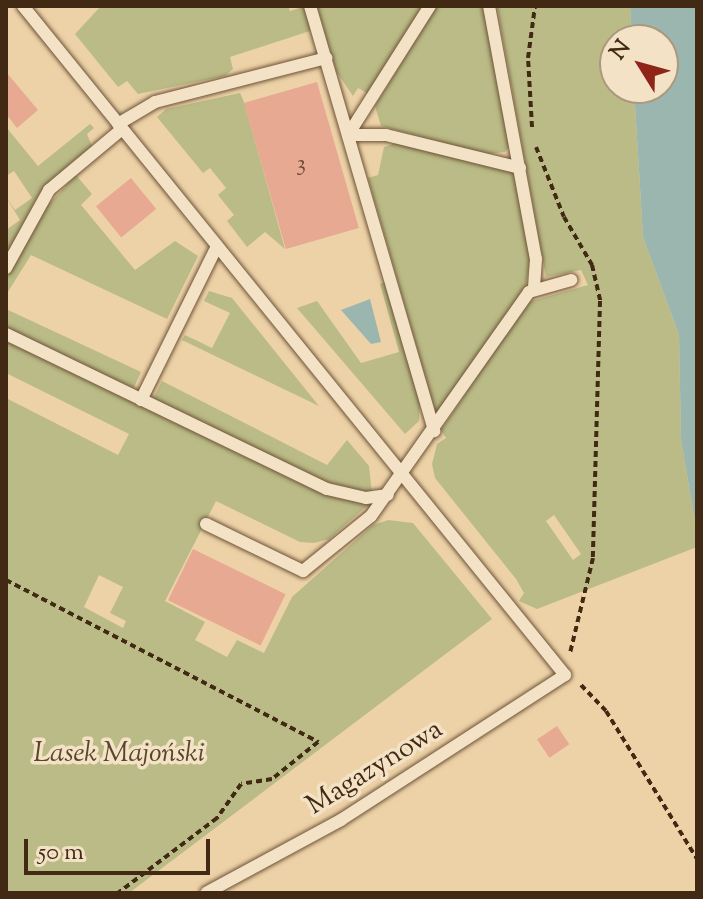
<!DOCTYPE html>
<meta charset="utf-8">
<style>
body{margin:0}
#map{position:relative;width:703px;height:899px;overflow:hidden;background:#eed2a7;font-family:"Sorts Mill Goudy",serif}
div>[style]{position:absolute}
.green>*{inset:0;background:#babb86;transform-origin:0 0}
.water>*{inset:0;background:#9bb6ae}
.building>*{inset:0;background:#e7a991;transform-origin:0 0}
.path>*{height:4px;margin-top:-2px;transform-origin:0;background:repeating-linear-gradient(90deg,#412913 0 6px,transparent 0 10px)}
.roads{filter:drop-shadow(0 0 2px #6c5338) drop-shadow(0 0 2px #6c5338)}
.service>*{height:12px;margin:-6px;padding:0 6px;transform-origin:6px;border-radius:6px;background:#f4e2c6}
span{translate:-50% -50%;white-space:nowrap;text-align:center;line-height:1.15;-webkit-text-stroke:7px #f4e2c6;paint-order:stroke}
.number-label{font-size:24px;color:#6a4932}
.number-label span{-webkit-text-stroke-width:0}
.park-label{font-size:28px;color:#59462a;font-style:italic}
.street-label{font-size:28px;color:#412913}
.frame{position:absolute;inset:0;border:8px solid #412913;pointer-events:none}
.north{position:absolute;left:599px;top:24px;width:80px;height:80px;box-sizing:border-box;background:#f4e2c6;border:2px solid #ac987e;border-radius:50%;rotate:307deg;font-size:22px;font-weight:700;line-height:32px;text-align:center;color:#412913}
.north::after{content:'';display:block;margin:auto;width:28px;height:36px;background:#8f2418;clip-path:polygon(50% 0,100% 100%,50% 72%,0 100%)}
.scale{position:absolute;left:24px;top:839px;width:186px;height:36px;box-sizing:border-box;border:4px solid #412913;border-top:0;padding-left:10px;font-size:24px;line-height:28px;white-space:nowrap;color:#412913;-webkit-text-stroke:6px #f4e2c6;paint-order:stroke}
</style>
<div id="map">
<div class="green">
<div style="clip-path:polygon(101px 6px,288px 6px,290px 11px,305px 6px,313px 30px,230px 57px,233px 69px,225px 76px,138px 94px,127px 81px,118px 87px,75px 34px)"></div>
<div style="clip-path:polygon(317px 6px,425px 6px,374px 87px,367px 93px,358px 88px,353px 96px,336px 71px)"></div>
<div style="clip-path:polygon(437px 6px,487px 6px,511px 143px,505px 152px,487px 154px,381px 126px,375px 106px)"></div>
<div style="clip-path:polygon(evenodd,497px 6px,630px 6px,632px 40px,615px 40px,615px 88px,634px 88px,643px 237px,679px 335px,681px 440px,697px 533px,697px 547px,537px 609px,519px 601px,524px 593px,516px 579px,435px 478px,432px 464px,437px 444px,446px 438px,441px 430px,528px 302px,588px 285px,581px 270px,546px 277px,497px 6px,554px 515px,581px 554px,573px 560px,546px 521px,554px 515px)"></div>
<div style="clip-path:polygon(240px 93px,244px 102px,285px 249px,265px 232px,247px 247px,227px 221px,234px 215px,218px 195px,226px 188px,210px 168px,203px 173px,157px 117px,166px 109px)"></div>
<div style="clip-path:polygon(90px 124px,94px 128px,87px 134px,92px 146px,38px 196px,6px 256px,6px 230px,20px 220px,6px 197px,15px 210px,32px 198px,14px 171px,6px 176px,6px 127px,38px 166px)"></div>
<div style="clip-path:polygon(399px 142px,511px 172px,517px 177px,531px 253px,526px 285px,437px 417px,368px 178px,378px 175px,384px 147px)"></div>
<div style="clip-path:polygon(76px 175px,92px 194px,81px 205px,135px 270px,175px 241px,198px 256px,167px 319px,31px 255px,6px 295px,6px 280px,40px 214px)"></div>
<div style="clip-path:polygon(385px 282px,420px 400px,419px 421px,405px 434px,297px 308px,317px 301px,361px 363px,399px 352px,380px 284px)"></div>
<div style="clip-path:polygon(209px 291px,232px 298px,319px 406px,182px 340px,185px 335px,212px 348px,230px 313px,204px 301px)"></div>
<div style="left:6px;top:309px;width:149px;height:19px;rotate:25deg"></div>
<div style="clip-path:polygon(evenodd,6px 341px,318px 491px,368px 505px,329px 539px,314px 543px,300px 542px,216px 501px,165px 601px,205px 622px,195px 640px,227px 657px,237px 640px,264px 653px,292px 597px,373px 525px,388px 520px,413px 523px,492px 619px,129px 893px,6px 893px,6px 398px,118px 455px,129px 434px,6px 373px,6px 341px,99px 575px,123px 587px,110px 613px,126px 621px,123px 628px,84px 607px,99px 575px)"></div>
<div style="clip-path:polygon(162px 381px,327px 465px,347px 440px,369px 466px,372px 494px,325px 482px,153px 399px)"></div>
</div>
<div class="water">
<div style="clip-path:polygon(630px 6px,697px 6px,697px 533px,681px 440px,679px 335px,643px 237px,634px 88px,663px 88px,663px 40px,632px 40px)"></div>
<div style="clip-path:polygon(370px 299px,381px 342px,371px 344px,341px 310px)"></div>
</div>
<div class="building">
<div style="clip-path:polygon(6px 72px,38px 110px,17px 128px,6px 114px)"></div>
<div style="left:317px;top:82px;width:152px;height:76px;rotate:74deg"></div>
<div style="left:131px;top:178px;width:40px;height:45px;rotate:51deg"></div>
<div style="left:193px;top:549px;width:103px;height:57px;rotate:26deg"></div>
<div style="left:557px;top:726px;width:22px;height:24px;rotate:56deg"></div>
</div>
<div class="path">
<div style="left:532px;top:127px;width:69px;rotate:-93.3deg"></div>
<div style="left:528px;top:58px;width:52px;rotate:-82.3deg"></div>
<div style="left:536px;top:147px;width:75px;rotate:68.2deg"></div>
<div style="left:564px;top:217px;width:56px;rotate:59.7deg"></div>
<div style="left:592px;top:265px;width:37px;rotate:77deg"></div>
<div style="left:600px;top:301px;width:257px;rotate:91.6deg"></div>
<div style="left:593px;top:558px;width:98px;rotate:103.6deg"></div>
<div style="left:6px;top:580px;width:352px;rotate:27.4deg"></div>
<div style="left:318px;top:742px;width:59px;rotate:141.2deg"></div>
<div style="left:272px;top:779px;width:31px;rotate:171deg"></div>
<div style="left:241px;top:784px;width:42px;rotate:125.2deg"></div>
<div style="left:217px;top:818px;width:124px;rotate:142.9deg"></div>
<div style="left:581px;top:685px;width:36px;rotate:46deg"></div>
<div style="left:606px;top:711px;width:174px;rotate:58.4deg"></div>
</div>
<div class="roads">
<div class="service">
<div style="left:23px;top:6px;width:861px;rotate:50.99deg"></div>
<div style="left:565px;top:675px;width:267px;rotate:147.1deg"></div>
<div style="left:341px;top:820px;width:153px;rotate:151.6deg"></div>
<div style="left:310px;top:6px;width:443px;rotate:73.7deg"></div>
<div style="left:489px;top:6px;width:257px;rotate:79.5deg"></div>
<div style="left:536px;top:259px;width:29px;rotate:94deg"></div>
<div style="left:118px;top:124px;width:43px;rotate:-30.7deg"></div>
<div style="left:155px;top:102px;width:177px;rotate:-14.4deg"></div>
<div style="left:348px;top:135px;width:38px"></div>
<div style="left:386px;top:135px;width:138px;rotate:13.8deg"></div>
<div style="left:348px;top:135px;width:153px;rotate:-57.6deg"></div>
<div style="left:6px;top:268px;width:89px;rotate:-61.1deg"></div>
<div style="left:49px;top:190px;width:95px;rotate:-39.9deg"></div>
<div style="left:6px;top:334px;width:356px;rotate:25.8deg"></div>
<div style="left:327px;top:489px;width:40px;rotate:13deg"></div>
<div style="left:366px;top:498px;width:22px;rotate:-8deg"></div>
<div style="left:141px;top:400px;width:172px;rotate:-63.7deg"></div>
<div style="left:206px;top:524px;width:108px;rotate:25.9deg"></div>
<div style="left:303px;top:571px;width:87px;rotate:-39deg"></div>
<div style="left:371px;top:516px;width:274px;rotate:-54.8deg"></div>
<div style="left:529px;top:292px;width:44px;rotate:-15.9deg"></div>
</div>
</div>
<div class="number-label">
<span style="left:301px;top:165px">3</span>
</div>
<div class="park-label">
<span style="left:119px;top:754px">Lasek Majoński</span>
</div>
<div class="street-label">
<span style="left:375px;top:768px;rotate:-32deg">Magazynowa</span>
</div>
<div class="frame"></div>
<div class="north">N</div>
<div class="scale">50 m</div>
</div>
